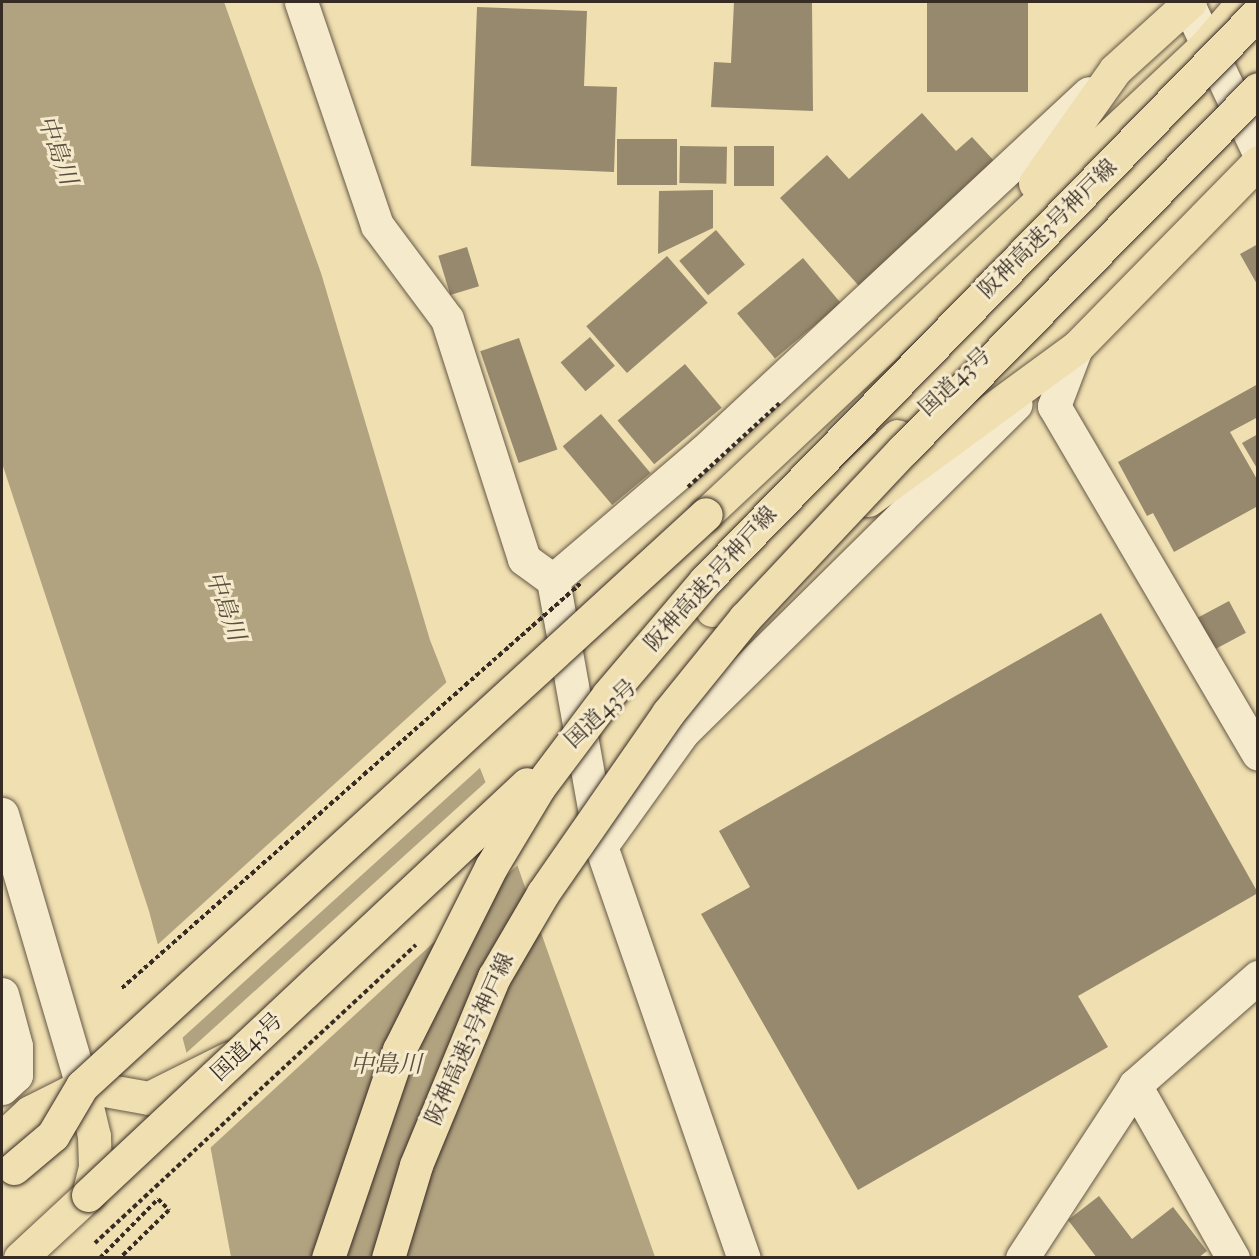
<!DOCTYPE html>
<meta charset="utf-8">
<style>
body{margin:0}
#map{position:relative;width:1259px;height:1259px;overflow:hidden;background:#f0dfb0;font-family:"IM FELL French Canon","Noto Serif JP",serif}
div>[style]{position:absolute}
.water>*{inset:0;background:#b1a280}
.pier>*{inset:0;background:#f0dfb0}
.building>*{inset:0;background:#97896d;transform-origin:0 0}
.path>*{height:4px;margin-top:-2px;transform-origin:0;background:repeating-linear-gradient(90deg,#372c24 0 4.5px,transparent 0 7.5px)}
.roads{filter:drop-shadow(0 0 2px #655947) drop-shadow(0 0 2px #655947)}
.minor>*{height:33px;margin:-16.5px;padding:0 16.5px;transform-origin:16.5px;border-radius:16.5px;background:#f5eacc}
.highway>*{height:33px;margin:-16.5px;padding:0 16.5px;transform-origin:16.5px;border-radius:16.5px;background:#f0dfb0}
.path-bridge>*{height:4px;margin-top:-2px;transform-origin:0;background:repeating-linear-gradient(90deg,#372c24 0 4.5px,transparent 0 7.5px)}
.bridges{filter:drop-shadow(0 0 2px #372c24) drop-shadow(0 0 2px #372c24)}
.highway-bridge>*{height:33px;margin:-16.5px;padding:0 16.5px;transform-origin:16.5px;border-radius:16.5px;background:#f0dfb0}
span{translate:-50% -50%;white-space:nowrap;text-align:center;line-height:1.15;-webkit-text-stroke:6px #f5eacc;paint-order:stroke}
.street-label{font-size:22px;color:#372c24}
.water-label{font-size:24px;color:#5c4f40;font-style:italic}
.frame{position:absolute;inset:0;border:3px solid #372c24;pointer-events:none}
</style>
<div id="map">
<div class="water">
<div style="clip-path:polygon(2px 2px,224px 2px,321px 273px,430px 640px,512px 850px,655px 1257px,231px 1257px,208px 1134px,149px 911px,2px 463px)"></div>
</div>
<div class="pier">
<div style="clip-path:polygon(449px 680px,482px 766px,180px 1040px,155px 947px)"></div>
<div style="clip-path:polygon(488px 780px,520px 863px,208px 1150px,184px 1055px)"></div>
</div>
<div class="building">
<div style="clip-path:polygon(734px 2px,812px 2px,813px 111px,711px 107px,714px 62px,731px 63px)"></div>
<div style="left:927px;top:2px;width:101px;height:90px"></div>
<div style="clip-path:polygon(477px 7px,587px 11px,584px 86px,617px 87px,614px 172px,471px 166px)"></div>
<div style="clip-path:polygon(922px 113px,956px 151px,972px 137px,995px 162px,859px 286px,780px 198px,827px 155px,849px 179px)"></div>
<div style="left:617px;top:139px;width:60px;height:46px"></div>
<div style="left:680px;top:146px;width:47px;height:37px;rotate:1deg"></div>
<div style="left:734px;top:146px;width:40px;height:40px"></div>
<div style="clip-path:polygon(713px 190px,713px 228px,658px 254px,659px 191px)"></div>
<div style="left:716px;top:230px;width:45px;height:48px;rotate:50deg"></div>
<div style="clip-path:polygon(1258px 244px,1258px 286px,1240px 254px)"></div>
<div style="left:467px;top:247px;width:41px;height:30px;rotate:73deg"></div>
<div style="left:667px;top:256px;width:62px;height:107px;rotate:49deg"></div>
<div style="left:803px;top:258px;width:59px;height:86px;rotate:50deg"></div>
<div style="left:590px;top:337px;width:38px;height:39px;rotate:49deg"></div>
<div style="left:519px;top:338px;width:118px;height:41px;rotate:71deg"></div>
<div style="left:685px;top:364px;width:57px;height:88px;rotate:50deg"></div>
<div style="clip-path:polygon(1258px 384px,1258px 417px,1230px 432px,1258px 481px,1258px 506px,1174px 552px,1153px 513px,1147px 516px,1118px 462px)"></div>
<div style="left:601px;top:414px;width:77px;height:50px;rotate:50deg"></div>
<div style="clip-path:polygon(1258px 434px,1258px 470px,1242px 443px)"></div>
<div style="left:1229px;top:601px;width:36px;height:35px;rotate:62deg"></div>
<div style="clip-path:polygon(1101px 613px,1258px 893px,1078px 996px,1108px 1047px,858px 1190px,701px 914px,750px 887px,719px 831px)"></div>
<div style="clip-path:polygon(1099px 1196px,1132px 1239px,1173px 1207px,1207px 1251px,1198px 1258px,1097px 1258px,1068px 1220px)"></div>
</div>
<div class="path">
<div style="left:100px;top:1258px;width:83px;rotate:-45.5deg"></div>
<div style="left:158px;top:1199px;width:16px;rotate:45deg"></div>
<div style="left:169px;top:1210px;width:69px;rotate:135.6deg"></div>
</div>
<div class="roads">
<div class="minor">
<div style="left:301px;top:2px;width:236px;rotate:71.2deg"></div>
<div style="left:377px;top:225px;width:117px;rotate:53.3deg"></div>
<div style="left:447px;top:319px;width:252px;rotate:72.2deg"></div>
<div style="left:524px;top:559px;width:36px;rotate:36deg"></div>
<div style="left:553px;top:580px;width:270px;rotate:79.8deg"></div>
<div style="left:601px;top:846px;width:436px;rotate:70.9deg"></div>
<div style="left:1187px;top:2px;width:165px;rotate:64.5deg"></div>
<div style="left:1076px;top:348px;width:62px;rotate:110.8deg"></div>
<div style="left:1054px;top:406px;width:403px;rotate:59.6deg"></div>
<div style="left:553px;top:580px;width:197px;rotate:-40.5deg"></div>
<div style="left:703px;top:452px;width:527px;rotate:-42.92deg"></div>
<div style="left:2px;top:814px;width:284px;rotate:73.6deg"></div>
<div style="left:601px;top:846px;width:140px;rotate:-54.3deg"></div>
<div style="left:683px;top:732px;width:467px;rotate:-44.6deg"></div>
<div style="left:2px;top:994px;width:54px;rotate:74.9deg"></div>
<div style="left:16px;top:1046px;width:29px;rotate:90deg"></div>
<div style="left:16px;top:1075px;width:19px;rotate:137deg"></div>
<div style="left:1135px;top:1085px;width:199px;rotate:60.5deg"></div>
<div style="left:1022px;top:1258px;width:207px;rotate:-56.8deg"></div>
<div style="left:1135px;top:1085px;width:164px;rotate:-41.3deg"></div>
</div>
<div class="highway">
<div style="left:1035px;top:183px;width:138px;rotate:-54.7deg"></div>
<div style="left:1115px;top:70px;width:101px;rotate:-42.2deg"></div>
<div style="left:868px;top:500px;width:258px;rotate:-36.2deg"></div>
<div style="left:1076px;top:348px;width:260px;rotate:-45.6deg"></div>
<div style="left:706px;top:514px;width:684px;rotate:-43.16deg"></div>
<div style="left:1205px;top:46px;width:58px;rotate:-49.2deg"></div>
<div style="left:712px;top:610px;width:254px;rotate:-43.2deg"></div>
<div style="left:82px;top:1086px;width:68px;rotate:10.2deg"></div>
<div style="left:149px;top:1098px;width:89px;rotate:-26.6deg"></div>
<div style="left:2px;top:1138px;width:38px;rotate:-43deg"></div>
<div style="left:30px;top:1112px;width:58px;rotate:-26.6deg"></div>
<div style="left:20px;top:1258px;width:93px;rotate:-42.8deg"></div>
<div style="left:88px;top:1195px;width:30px;rotate:-76deg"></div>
<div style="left:95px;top:1166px;width:30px;rotate:-92deg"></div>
<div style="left:94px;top:1136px;width:51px;rotate:-103.5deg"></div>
</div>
</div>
<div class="path-bridge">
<div style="left:688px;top:487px;width:127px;rotate:-42.5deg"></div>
<div style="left:122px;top:988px;width:611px;rotate:-41.42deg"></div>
<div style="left:95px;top:1243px;width:438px;rotate:-42.9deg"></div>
</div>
<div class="bridges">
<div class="highway-bridge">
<div style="left:14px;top:1168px;width:51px;rotate:-40.2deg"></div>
<div style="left:53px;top:1135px;width:57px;rotate:-59.4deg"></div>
<div style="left:82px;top:1086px;width:846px;rotate:-42.51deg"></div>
<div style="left:88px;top:1195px;width:601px;rotate:-43.11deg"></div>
<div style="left:328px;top:1258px;width:220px;rotate:-71.2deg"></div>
<div style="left:399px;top:1050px;width:205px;rotate:-63.3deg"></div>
<div style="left:491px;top:867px;width:93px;rotate:-59deg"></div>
<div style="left:539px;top:787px;width:115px;rotate:-53.1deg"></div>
<div style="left:608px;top:695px;width:150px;rotate:-49.6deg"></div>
<div style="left:705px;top:581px;width:793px;rotate:-45.77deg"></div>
<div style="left:388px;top:1258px;width:97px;rotate:-73.2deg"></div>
<div style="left:416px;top:1165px;width:204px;rotate:-67.5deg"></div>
<div style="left:494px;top:977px;width:97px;rotate:-59.7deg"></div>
<div style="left:543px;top:893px;width:219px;rotate:-55.2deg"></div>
<div style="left:668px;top:713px;width:122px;rotate:-51deg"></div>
<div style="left:745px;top:618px;width:231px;rotate:-46.8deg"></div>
<div style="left:903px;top:450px;width:506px;rotate:-45.48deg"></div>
</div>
</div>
<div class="street-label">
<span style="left:1048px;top:229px;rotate:-45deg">阪神高速3号神戸線</span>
<span style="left:955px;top:382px;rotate:-43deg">国道43号</span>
<span style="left:711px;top:579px;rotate:-48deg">阪神高速3号神戸線</span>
<span style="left:601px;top:714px;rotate:-43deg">国道43号</span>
<span style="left:470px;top:1039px;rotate:-66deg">阪神高速3号神戸線</span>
<span style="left:247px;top:1047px;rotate:-43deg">国道43号</span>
</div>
<div class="water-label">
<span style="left:57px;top:150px;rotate:70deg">中島川</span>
<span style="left:225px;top:606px;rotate:70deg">中島川</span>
<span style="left:386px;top:1065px">中島川</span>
</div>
<div class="frame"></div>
</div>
